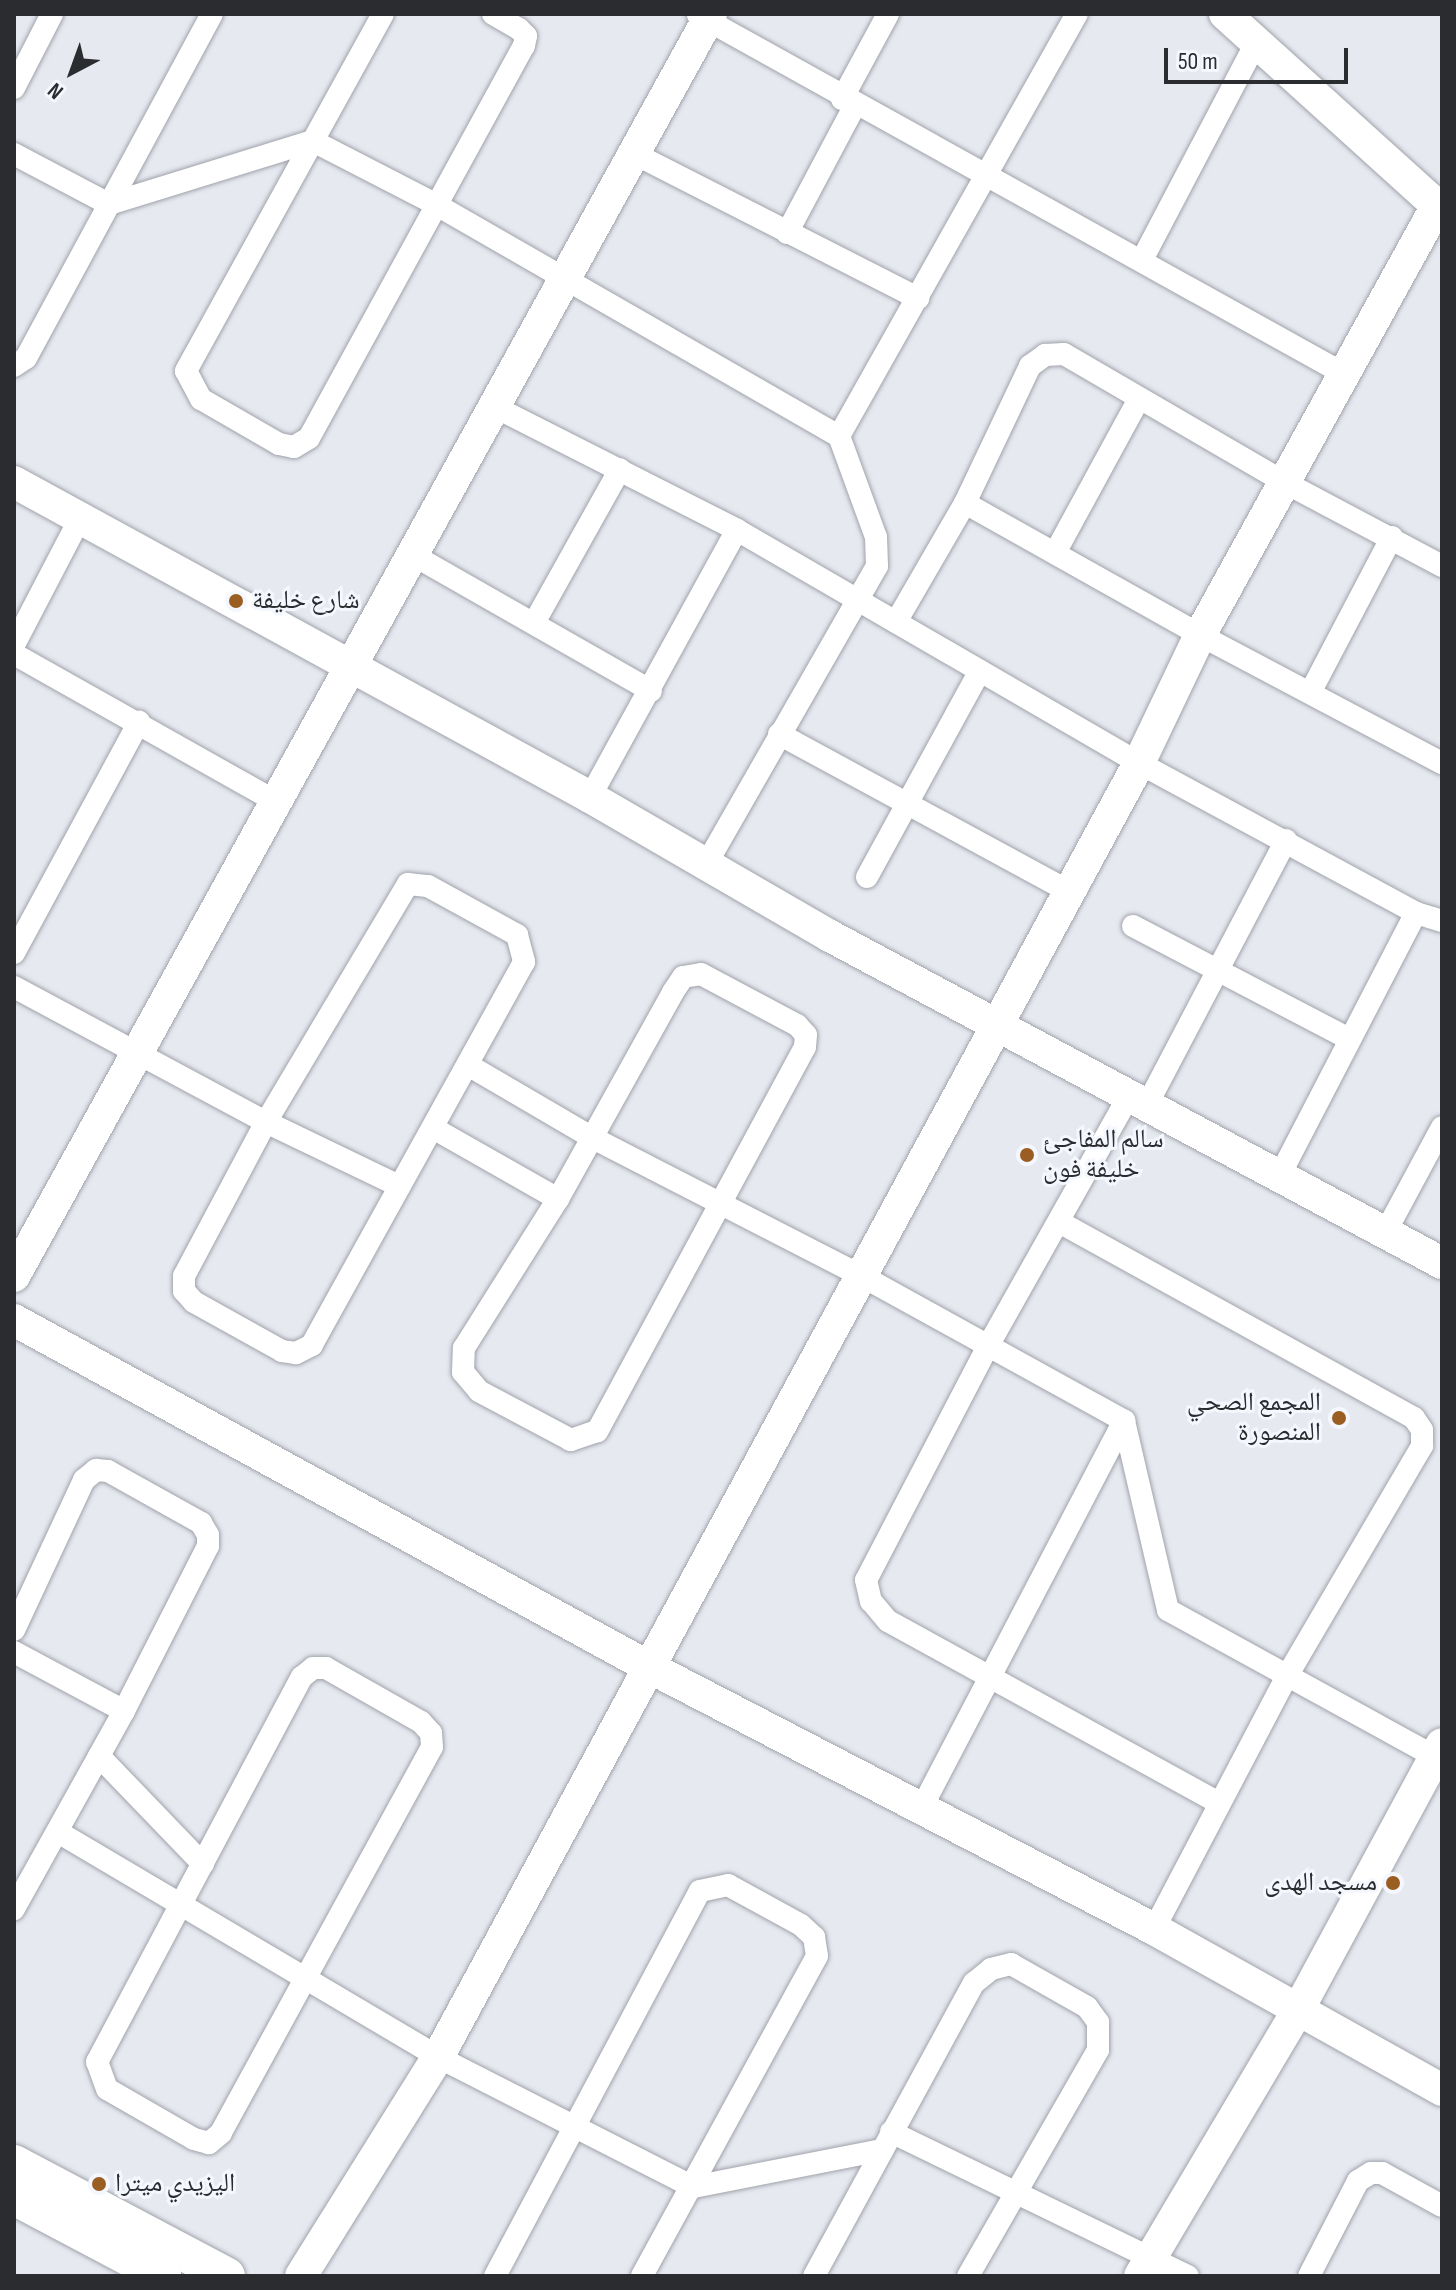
<!DOCTYPE html>
<meta charset="utf-8">
<style>
body{margin:0}
#map{position:relative;width:1456px;height:2290px;overflow:hidden;background:#e7e9f1;font-family:"Sofia Sans Condensed","Noto Naskh Arabic",sans-serif}
div>[style]{position:absolute}
.roads{filter:drop-shadow(0 0 2px #a0a3aa) drop-shadow(0 0 2px #a0a3aa)}
.street>*{height:22px;margin:-11px;padding:0 11px;transform-origin:11px;border-radius:11px;background:#fff}
.secondary>*{height:32px;margin:-16px;padding:0 16px;transform-origin:16px;border-radius:16px;background:#fff}
.primary>*{height:36px;margin:-18px;padding:0 18px;transform-origin:18px;border-radius:18px;background:#fff}
.dots>*{width:22px;height:22px;translate:-50% -50%;box-sizing:border-box;border:4px solid #f4f7fe;border-radius:50%}
span{translate:-50% -50%;white-space:nowrap;text-align:center;line-height:1.15;-webkit-text-stroke:6px #f4f7fe;paint-order:stroke}
.poi-label{font-size:26px;color:#2b2c2f}
.left{translate:0 -50%;text-align:left}
.right{translate:-100% -50%;text-align:right}
.frame{position:absolute;inset:0;border:16px solid #2b2c2f;pointer-events:none}
.north{position:absolute;left:32px;top:32px;width:80px;height:80px;-webkit-text-stroke:6px #f4f7fe;paint-order:stroke;rotate:221deg;font-size:22px;font-weight:700;line-height:32px;text-align:center;color:#2b2c2f}
.north::after{content:'';display:block;margin:auto;width:28px;height:36px;background:#2b2c2f;clip-path:polygon(50% 0,100% 100%,50% 72%,0 100%)}
.scale{position:absolute;left:1164px;top:48px;width:184px;height:36px;box-sizing:border-box;border:4px solid #2b2c2f;border-top:0;padding-left:10px;font-size:24px;line-height:28px;white-space:nowrap;color:#2b2c2f;-webkit-text-stroke:6px #f4f7fe;paint-order:stroke}
</style>
<div id="map">
<div class="roads">
<div class="street">
<div style="left:383px;top:14px;width:408px;rotate:118.9deg"></div>
<div style="left:186px;top:371px;width:32px;rotate:62deg"></div>
<div style="left:201px;top:399px;width:90px;rotate:30deg"></div>
<div style="left:279px;top:444px;width:15px;rotate:11deg"></div>
<div style="left:294px;top:447px;width:17px;rotate:-31deg"></div>
<div style="left:309px;top:438px;width:447px;rotate:-61.3deg"></div>
<div style="left:524px;top:46px;width:10px;rotate:-79deg"></div>
<div style="left:526px;top:36px;width:10px;rotate:-135deg"></div>
<div style="left:519px;top:29px;width:30px;rotate:-150deg"></div>
<div style="left:698px;top:15px;width:739px;rotate:29.06deg"></div>
<div style="left:14px;top:88px;width:83px;rotate:-62.8deg"></div>
<div style="left:842px;top:99px;width:97px;rotate:-61.6deg"></div>
<div style="left:14px;top:154px;width:107px;rotate:27.8deg"></div>
<div style="left:109px;top:204px;width:214px;rotate:-17.2deg"></div>
<div style="left:313px;top:141px;width:137px;rotate:27.3deg"></div>
<div style="left:435px;top:204px;width:466px;rotate:29.9deg"></div>
<div style="left:839px;top:436px;width:108px;rotate:69.9deg"></div>
<div style="left:876px;top:537px;width:29px;rotate:88deg"></div>
<div style="left:877px;top:566px;width:344px;rotate:119.8deg"></div>
<div style="left:635px;top:154px;width:318px;rotate:27deg"></div>
<div style="left:787px;top:233px;width:145px;rotate:-62deg"></div>
<div style="left:1143px;top:258px;width:245px;rotate:-62.3deg"></div>
<div style="left:14px;top:366px;width:14px;rotate:-34deg"></div>
<div style="left:26px;top:358px;width:391px;rotate:-61.6deg"></div>
<div style="left:495px;top:407px;width:271px;rotate:26.9deg"></div>
<div style="left:737px;top:530px;width:465px;rotate:30.1deg"></div>
<div style="left:1139px;top:763px;width:315px;rotate:28.4deg"></div>
<div style="left:839px;top:436px;width:484px;rotate:-60.6deg"></div>
<div style="left:965px;top:503px;width:270px;rotate:29.3deg"></div>
<div style="left:1200px;top:635px;width:274px;rotate:27.9deg"></div>
<div style="left:1055px;top:553px;width:175px;rotate:-61.4deg"></div>
<div style="left:413px;top:555px;width:274px;rotate:29.7deg"></div>
<div style="left:896px;top:622px;width:138px;rotate:-59.9deg"></div>
<div style="left:965px;top:503px;width:152px;rotate:-64.6deg"></div>
<div style="left:1030px;top:366px;width:19px;rotate:-36deg"></div>
<div style="left:1045px;top:355px;width:19px;rotate:-3deg"></div>
<div style="left:1064px;top:354px;width:255px;rotate:30.2deg"></div>
<div style="left:1284px;top:482px;width:179px;rotate:28deg"></div>
<div style="left:534px;top:623px;width:176px;rotate:-60.8deg"></div>
<div style="left:14px;top:645px;width:143px;rotate:-62.5deg"></div>
<div style="left:14px;top:654px;width:297px;rotate:29.4deg"></div>
<div style="left:1311px;top:691px;width:174px;rotate:-62.3deg"></div>
<div style="left:779px;top:734px;width:329px;rotate:28.5deg"></div>
<div style="left:590px;top:797px;width:305px;rotate:-61.2deg"></div>
<div style="left:867px;top:877px;width:235px;rotate:-61.3deg"></div>
<div style="left:408px;top:884px;width:20px;rotate:6deg"></div>
<div style="left:428px;top:886px;width:102px;rotate:28.8deg"></div>
<div style="left:517px;top:935px;width:28px;rotate:75deg"></div>
<div style="left:524px;top:962px;width:438px;rotate:119deg"></div>
<div style="left:312px;top:1345px;width:18px;rotate:153deg"></div>
<div style="left:296px;top:1353px;width:14px;rotate:-172deg"></div>
<div style="left:282px;top:1351px;width:101px;rotate:-150.9deg"></div>
<div style="left:194px;top:1302px;width:15px;rotate:-132deg"></div>
<div style="left:184px;top:1291px;width:15px;rotate:-90deg"></div>
<div style="left:184px;top:1276px;width:174px;rotate:-62deg"></div>
<div style="left:266px;top:1122px;width:277px;rotate:-59.2deg"></div>
<div style="left:1133px;top:926px;width:244px;rotate:27.6deg"></div>
<div style="left:14px;top:953px;width:263px;rotate:-61.6deg"></div>
<div style="left:701px;top:974px;width:109px;rotate:28deg"></div>
<div style="left:797px;top:1025px;width:13px;rotate:48deg"></div>
<div style="left:806px;top:1035px;width:12px;rotate:95deg"></div>
<div style="left:805px;top:1047px;width:437px;rotate:118.4deg"></div>
<div style="left:597px;top:1431px;width:28px;rotate:161deg"></div>
<div style="left:571px;top:1440px;width:104px;rotate:-152deg"></div>
<div style="left:479px;top:1391px;width:25px;rotate:-130deg"></div>
<div style="left:463px;top:1372px;width:24px;rotate:-88deg"></div>
<div style="left:464px;top:1348px;width:176px;rotate:-57.8deg"></div>
<div style="left:558px;top:1199px;width:237px;rotate:-60.9deg"></div>
<div style="left:673px;top:992px;width:18px;rotate:-56deg"></div>
<div style="left:683px;top:977px;width:18px;rotate:-9deg"></div>
<div style="left:14px;top:987px;width:286px;rotate:28.2deg"></div>
<div style="left:266px;top:1122px;width:148px;rotate:25.7deg"></div>
<div style="left:468px;top:1065px;width:143px;rotate:30.3deg"></div>
<div style="left:591px;top:1137px;width:302px;rotate:27.2deg"></div>
<div style="left:860px;top:1275px;width:302px;rotate:28.9deg"></div>
<div style="left:1124px;top:1421px;width:194px;rotate:76.9deg"></div>
<div style="left:1168px;top:1610px;width:305px;rotate:28.8deg"></div>
<div style="left:1130px;top:1094px;width:287px;rotate:119.4deg"></div>
<div style="left:989px;top:1344px;width:266px;rotate:117.5deg"></div>
<div style="left:866px;top:1580px;width:22px;rotate:77deg"></div>
<div style="left:871px;top:1601px;width:26px;rotate:50deg"></div>
<div style="left:888px;top:1621px;width:378px;rotate:28.8deg"></div>
<div style="left:1148px;top:1103px;width:297px;rotate:-62.3deg"></div>
<div style="left:433px;top:1128px;width:144px;rotate:29.6deg"></div>
<div style="left:1281px;top:1173px;width:293px;rotate:-62.6deg"></div>
<div style="left:1416px;top:913px;width:27px;rotate:17deg"></div>
<div style="left:1061px;top:1223px;width:403px;rotate:28.9deg"></div>
<div style="left:1414px;top:1418px;width:14px;rotate:56deg"></div>
<div style="left:1422px;top:1430px;width:16px;rotate:90deg"></div>
<div style="left:1422px;top:1446px;width:264px;rotate:120.4deg"></div>
<div style="left:1288px;top:1674px;width:288px;rotate:117.7deg"></div>
<div style="left:1385px;top:1233px;width:120px;rotate:-61.7deg"></div>
<div style="left:14px;top:1630px;width:166px;rotate:-65deg"></div>
<div style="left:84px;top:1480px;width:16px;rotate:-40deg"></div>
<div style="left:96px;top:1470px;width:12px;rotate:5deg"></div>
<div style="left:108px;top:1471px;width:107px;rotate:29.2deg"></div>
<div style="left:201px;top:1523px;width:14px;rotate:60deg"></div>
<div style="left:208px;top:1535px;width:11px;rotate:90deg"></div>
<div style="left:208px;top:1546px;width:185px;rotate:117deg"></div>
<div style="left:124px;top:1711px;width:227px;rotate:119.1deg"></div>
<div style="left:14px;top:1652px;width:125px;rotate:28.2deg"></div>
<div style="left:313px;top:1668px;width:13px"></div>
<div style="left:326px;top:1668px;width:109px;rotate:29.6deg"></div>
<div style="left:421px;top:1722px;width:15px;rotate:48deg"></div>
<div style="left:431px;top:1733px;width:14px;rotate:86deg"></div>
<div style="left:432px;top:1747px;width:440px;rotate:118.7deg"></div>
<div style="left:221px;top:2133px;width:16px;rotate:140deg"></div>
<div style="left:209px;top:2143px;width:16px;rotate:-165deg"></div>
<div style="left:194px;top:2139px;width:100px;rotate:-150.1deg"></div>
<div style="left:107px;top:2089px;width:29px;rotate:-110deg"></div>
<div style="left:97px;top:2062px;width:436px;rotate:-62deg"></div>
<div style="left:302px;top:1677px;width:14px;rotate:-39deg"></div>
<div style="left:99px;top:1756px;width:150px;rotate:46.1deg"></div>
<div style="left:922px;top:1807px;width:436px;rotate:-62.4deg"></div>
<div style="left:58px;top:1832px;width:442px;rotate:30.6deg"></div>
<div style="left:438px;top:2057px;width:286px;rotate:27deg"></div>
<div style="left:693px;top:2187px;width:193px;rotate:-11.1deg"></div>
<div style="left:891px;top:2132px;width:330px;rotate:25.9deg"></div>
<div style="left:495px;top:2276px;width:436px;rotate:-62deg"></div>
<div style="left:700px;top:1891px;width:29px;rotate:-12deg"></div>
<div style="left:728px;top:1885px;width:83px;rotate:28.7deg"></div>
<div style="left:801px;top:1925px;width:18px;rotate:43deg"></div>
<div style="left:814px;top:1937px;width:19px;rotate:81deg"></div>
<div style="left:817px;top:1956px;width:365px;rotate:118.7deg"></div>
<div style="left:814px;top:2276px;width:334px;rotate:-61.4deg"></div>
<div style="left:974px;top:1983px;width:22px;rotate:-39deg"></div>
<div style="left:991px;top:1969px;width:21px;rotate:-14deg"></div>
<div style="left:1011px;top:1964px;width:87px;rotate:29.5deg"></div>
<div style="left:1087px;top:2007px;width:19px;rotate:54deg"></div>
<div style="left:1098px;top:2022px;width:28px;rotate:90deg"></div>
<div style="left:1098px;top:2050px;width:261px;rotate:119.9deg"></div>
<div style="left:1309px;top:2276px;width:107px;rotate:-62.7deg"></div>
<div style="left:1358px;top:2181px;width:15px;rotate:-32deg"></div>
<div style="left:1371px;top:2173px;width:11px"></div>
<div style="left:1382px;top:2173px;width:68px;rotate:28.8deg"></div>
</div>
<div class="secondary">
<div style="left:1225px;top:14px;width:292px;rotate:42.1deg"></div>
<div style="left:14px;top:482px;width:657px;rotate:28.67deg"></div>
<div style="left:590px;top:797px;width:277px;rotate:30.1deg"></div>
<div style="left:830px;top:936px;width:694px;rotate:28.12deg"></div>
<div style="left:14px;top:1276px;width:1442px;rotate:-61.09deg"></div>
<div style="left:14px;top:1320px;width:721px;rotate:28.66deg"></div>
<div style="left:647px;top:1666px;width:571px;rotate:27.42deg"></div>
<div style="left:1154px;top:1929px;width:330px;rotate:29.2deg"></div>
<div style="left:301px;top:2276px;width:258px;rotate:-58deg"></div>
<div style="left:438px;top:2057px;width:1472px;rotate:-61.55deg"></div>
<div style="left:1139px;top:763px;width:142px;rotate:-64.5deg"></div>
<div style="left:1200px;top:635px;width:490px;rotate:-61.1deg"></div>
<div style="left:1140px;top:2276px;width:309px;rotate:-59.3deg"></div>
<div style="left:1298px;top:2010px;width:302px;rotate:-61.6deg"></div>
</div>
<div class="primary">
<div style="left:14px;top:2163px;width:241px;rotate:27.9deg"></div>
<div style="left:14px;top:2197px;width:169px;rotate:27.9deg"></div>
</div>
</div>
<div class="dots">
<div style="left:236px;top:601px;background:#9b5e22"></div>
<div style="left:1027px;top:1155px;background:#9b5e22"></div>
<div style="left:1339px;top:1418px;background:#9b5e22"></div>
<div style="left:1393px;top:1883px;background:#9b5e22"></div>
<div style="left:99px;top:2184px;background:#9b5e22"></div>
</div>
<div class="poi-label">
<span class="left" style="left:252px;top:601px">شارع خليفة</span>
<span class="left" style="left:1043px;top:1155px">سالم المفاجئ<br>خليفة فون</span>
<span class="right" style="left:1321px;top:1418px">المجمع الصحي<br>المنصورة</span>
<span class="right" style="left:1377px;top:1883px">مسجد الهدى</span>
<span class="left" style="left:115px;top:2184px">اليزيدي ميترا</span>
</div>
<div class="frame"></div>
<div class="north">N</div>
<div class="scale">50 m</div>
</div>
